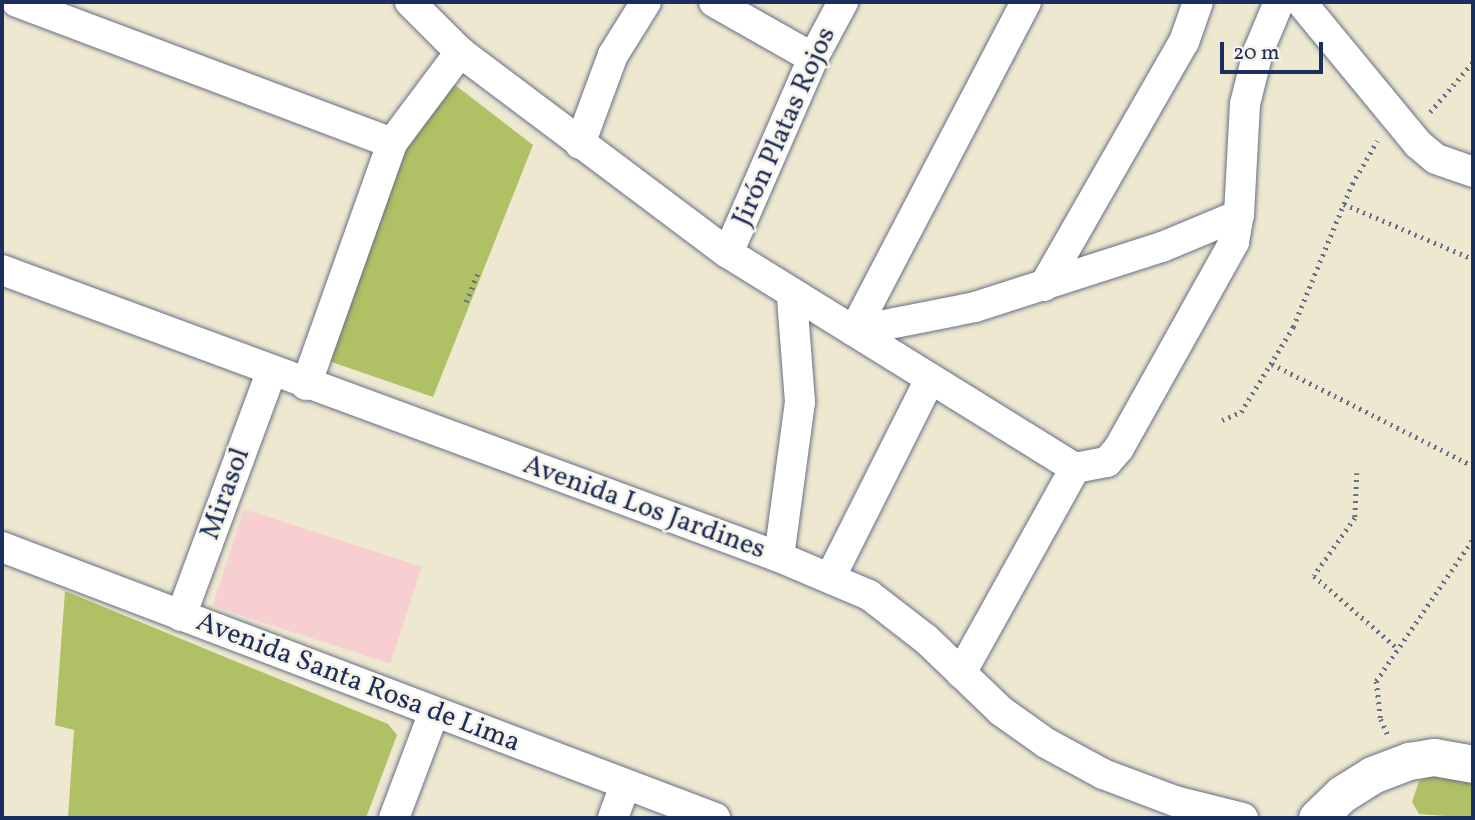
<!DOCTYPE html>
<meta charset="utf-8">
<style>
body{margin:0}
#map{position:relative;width:1475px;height:820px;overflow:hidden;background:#efe8d0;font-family:Vollkorn,serif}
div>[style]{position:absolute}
.built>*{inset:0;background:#f7cfd1;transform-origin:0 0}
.green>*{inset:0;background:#afc164}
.path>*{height:4.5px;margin-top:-2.25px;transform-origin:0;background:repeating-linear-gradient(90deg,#657086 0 2px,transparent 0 7px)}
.roads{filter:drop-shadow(0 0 2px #657086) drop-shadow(0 0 2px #657086)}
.minor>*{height:30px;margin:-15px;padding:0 15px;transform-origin:15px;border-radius:15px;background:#fff}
.tertiary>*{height:37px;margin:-18.5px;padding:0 18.5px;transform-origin:18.5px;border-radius:18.5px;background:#fff}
span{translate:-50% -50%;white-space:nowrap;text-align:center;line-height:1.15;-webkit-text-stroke:5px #f7f3e8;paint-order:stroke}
.street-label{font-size:28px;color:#1b2f5e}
.frame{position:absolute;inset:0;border:4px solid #1b2f5e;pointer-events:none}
.scale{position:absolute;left:1220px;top:42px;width:103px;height:32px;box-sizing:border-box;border:4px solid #1b2f5e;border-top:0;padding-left:9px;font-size:21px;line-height:24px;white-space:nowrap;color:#1b2f5e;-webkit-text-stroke:5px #f7f3e8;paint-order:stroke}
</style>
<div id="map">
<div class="built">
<div style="left:244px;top:509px;width:187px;height:102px;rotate:18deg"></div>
</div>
<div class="green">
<div style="clip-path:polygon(446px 78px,533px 145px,433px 397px,323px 359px,402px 143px)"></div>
<div style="clip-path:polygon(65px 591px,388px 724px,397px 735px,366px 818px,68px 818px,74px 730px,55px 725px)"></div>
<div style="clip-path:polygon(1435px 774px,1473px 781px,1473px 818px,1419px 814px,1412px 802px,1419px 781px)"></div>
</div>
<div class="path">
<div style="left:1430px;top:112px;width:66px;rotate:-49.3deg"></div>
<div style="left:1344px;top:204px;width:140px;rotate:23.1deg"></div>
<div style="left:466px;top:302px;width:31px;rotate:-68deg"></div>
<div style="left:1272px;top:364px;width:225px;rotate:26.9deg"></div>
<div style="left:1222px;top:420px;width:21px;rotate:-23deg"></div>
<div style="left:1241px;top:412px;width:100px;rotate:-58.5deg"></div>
<div style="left:1293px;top:327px;width:155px;rotate:-67.6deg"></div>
<div style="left:1352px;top:184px;width:50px;rotate:-59.8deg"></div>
<div style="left:1357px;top:473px;width:45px;rotate:92.5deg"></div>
<div style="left:1355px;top:518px;width:71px;rotate:125.3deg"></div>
<div style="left:1314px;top:576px;width:108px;rotate:40.9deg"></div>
<div style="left:1387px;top:734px;width:17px;rotate:-114deg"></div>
<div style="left:1380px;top:718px;width:37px;rotate:-96deg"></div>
<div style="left:1376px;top:681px;width:172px;rotate:-55.7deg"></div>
</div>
<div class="roads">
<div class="minor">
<div style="left:17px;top:2px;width:401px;rotate:20.6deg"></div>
<div style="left:410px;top:2px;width:71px;rotate:45deg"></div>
<div style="left:460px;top:52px;width:335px;rotate:36.9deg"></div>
<div style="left:728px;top:253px;width:408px;rotate:31.8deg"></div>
<div style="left:1075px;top:468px;width:33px;rotate:-11deg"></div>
<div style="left:1107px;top:462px;width:18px;rotate:-49deg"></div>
<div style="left:1119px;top:448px;width:236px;rotate:-60.8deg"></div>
<div style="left:1234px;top:242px;width:27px;rotate:-80deg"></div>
<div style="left:1239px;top:215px;width:111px;rotate:-86.9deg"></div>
<div style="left:1245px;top:104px;width:54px;rotate:-76deg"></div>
<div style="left:1258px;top:52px;width:54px;rotate:-67.2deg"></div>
<div style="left:714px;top:2px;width:114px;rotate:29.5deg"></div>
<div style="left:1301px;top:2px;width:184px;rotate:50.5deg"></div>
<div style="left:1418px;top:144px;width:23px;rotate:40deg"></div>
<div style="left:1436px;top:159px;width:39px;rotate:19deg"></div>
<div style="left:580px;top:144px;width:95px;rotate:-69.7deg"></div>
<div style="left:613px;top:55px;width:62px;rotate:-58.1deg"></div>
<div style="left:728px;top:253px;width:213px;rotate:-66.4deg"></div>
<div style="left:813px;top:58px;width:64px;rotate:-61.8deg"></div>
<div style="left:2px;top:270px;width:828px;rotate:20.27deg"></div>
<div style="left:779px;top:557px;width:98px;rotate:22.9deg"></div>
<div style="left:869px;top:595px;width:72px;rotate:37.7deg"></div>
<div style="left:926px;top:639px;width:104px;rotate:43.8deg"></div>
<div style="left:1001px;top:711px;width:55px;rotate:35.4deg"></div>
<div style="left:1046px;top:743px;width:65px;rotate:28.5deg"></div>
<div style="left:1103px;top:774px;width:77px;rotate:20.6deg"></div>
<div style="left:1175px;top:801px;width:70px;rotate:14deg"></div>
<div style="left:1044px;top:286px;width:281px;rotate:-60.2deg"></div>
<div style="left:1184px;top:42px;width:42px;rotate:-70.7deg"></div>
<div style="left:854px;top:331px;width:123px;rotate:-11.2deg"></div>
<div style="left:975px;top:307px;width:196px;rotate:-17.8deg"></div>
<div style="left:1162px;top:247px;width:83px;rotate:-22.6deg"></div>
<div style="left:854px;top:331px;width:371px;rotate:-62.4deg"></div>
<div style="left:306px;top:385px;width:257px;rotate:-70.4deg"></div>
<div style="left:392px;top:143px;width:114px;rotate:-53.2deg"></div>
<div style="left:2px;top:547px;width:763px;rotate:20.81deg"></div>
<div style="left:779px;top:557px;width:156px;rotate:-82.3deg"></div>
<div style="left:800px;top:402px;width:105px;rotate:-94.4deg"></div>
<div style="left:830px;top:578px;width:223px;rotate:-63.3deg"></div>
<div style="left:181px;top:616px;width:259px;rotate:-69.7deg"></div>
<div style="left:961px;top:673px;width:235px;rotate:-60.9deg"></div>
<div style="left:394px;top:818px;width:113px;rotate:-69.3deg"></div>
<div style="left:613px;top:818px;width:35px;rotate:-70deg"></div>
</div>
<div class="tertiary">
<div style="left:1317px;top:818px;width:35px;rotate:-44deg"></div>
<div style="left:1342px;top:794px;width:36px;rotate:-32deg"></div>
<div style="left:1372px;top:775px;width:40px;rotate:-21deg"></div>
<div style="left:1409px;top:761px;width:25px;rotate:-9deg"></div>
<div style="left:1434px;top:757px;width:40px;rotate:10deg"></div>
</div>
</div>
<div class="street-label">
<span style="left:785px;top:127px;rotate:-66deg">Jirón Platas Rojos</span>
<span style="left:226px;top:494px;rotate:-70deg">Mirasol</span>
<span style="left:644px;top:508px;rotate:20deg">Avenida Los Jardines</span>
<span style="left:358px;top:683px;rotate:21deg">Avenida Santa Rosa de Lima</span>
</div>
<div class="frame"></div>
<div class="scale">20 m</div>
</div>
